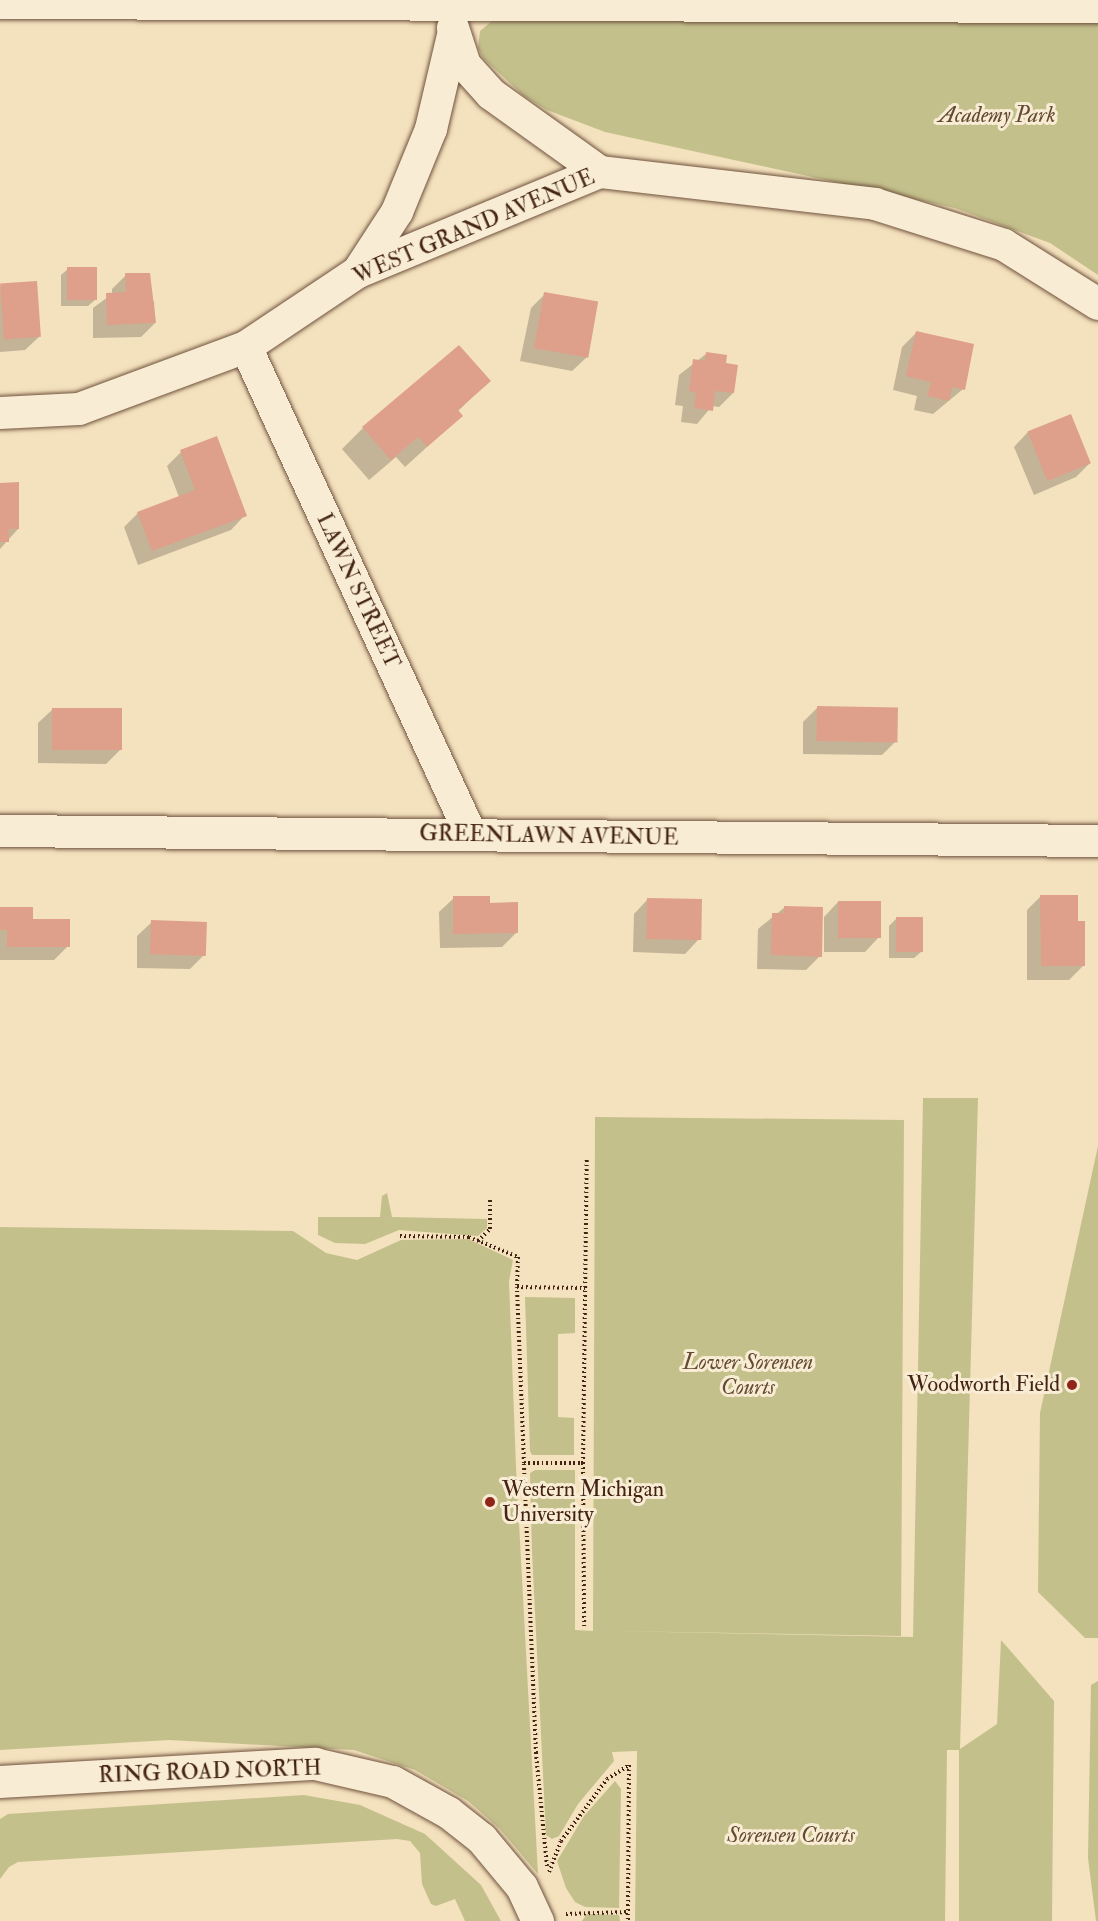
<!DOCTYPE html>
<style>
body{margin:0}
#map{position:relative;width:1098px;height:1921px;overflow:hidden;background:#f4e1bd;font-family:"IM FELL Double Pica",serif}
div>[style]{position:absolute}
.green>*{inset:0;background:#c4c08c}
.shadow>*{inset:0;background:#0003}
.building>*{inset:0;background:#de9f8b;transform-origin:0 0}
.path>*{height:4px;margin-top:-2px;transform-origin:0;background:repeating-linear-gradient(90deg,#442314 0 1.5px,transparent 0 4.5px)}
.roads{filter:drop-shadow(0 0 2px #70523e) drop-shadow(0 0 2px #70523e)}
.street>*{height:32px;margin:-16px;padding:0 16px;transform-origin:16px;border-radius:16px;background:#f8ecd4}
.dots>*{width:16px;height:16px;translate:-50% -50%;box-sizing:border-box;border:3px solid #f8ecd4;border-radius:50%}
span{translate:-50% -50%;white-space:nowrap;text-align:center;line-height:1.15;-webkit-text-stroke:6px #f8ecd4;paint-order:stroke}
.park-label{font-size:22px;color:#644a32;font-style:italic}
.street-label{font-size:22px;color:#442314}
.poi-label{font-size:22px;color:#442314}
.right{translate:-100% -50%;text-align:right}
.left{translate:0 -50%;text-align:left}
</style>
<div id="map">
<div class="green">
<div style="clip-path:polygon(498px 16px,1098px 17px,1098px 275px,1050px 243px,955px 208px,605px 132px,547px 110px,524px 96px,484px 59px,478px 48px,480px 31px)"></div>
<div style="clip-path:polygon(923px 1098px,978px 1098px,960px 1749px,997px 1724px,1001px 1640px,1054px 1701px,1052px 1921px,959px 1921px,959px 1750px,947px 1750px,945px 1921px,635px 1921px,637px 1751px,612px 1752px,614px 1761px,578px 1804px,559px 1836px,552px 1839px,546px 1835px,532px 1552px,530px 1473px,535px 1470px,575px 1470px,575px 1630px,593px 1631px,595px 1117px,904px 1120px,901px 1636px,613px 1631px,913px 1637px)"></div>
<div style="clip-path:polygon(1098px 1146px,1098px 1638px,1085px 1638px,1038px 1592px,1040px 1413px)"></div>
<div style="clip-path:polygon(387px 1193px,392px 1217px,487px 1219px,487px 1228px,478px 1236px,399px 1230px,365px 1244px,335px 1243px,318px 1235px,318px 1217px,380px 1217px,382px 1196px)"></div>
<div style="clip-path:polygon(0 1227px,293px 1231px,326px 1253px,357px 1260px,401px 1240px,468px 1239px,513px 1260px,509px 1281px,516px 1467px,538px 1874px,499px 1828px,468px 1801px,415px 1770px,354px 1750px,169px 1740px,0 1750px)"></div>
<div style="clip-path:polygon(525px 1297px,575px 1298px,575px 1333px,558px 1334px,558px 1417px,574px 1418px,574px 1455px,532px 1455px,530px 1451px)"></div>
<div style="clip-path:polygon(1098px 1681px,1098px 1921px,1096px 1921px,1088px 1858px,1091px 1685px)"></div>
<div style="clip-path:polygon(615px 1781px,621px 1789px,619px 1908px,585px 1907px,575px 1902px,566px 1888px,557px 1861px,584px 1816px)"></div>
<div style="clip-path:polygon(304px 1795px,360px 1805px,425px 1834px,481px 1885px,501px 1921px,465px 1921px,455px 1899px,436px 1906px,431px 1904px,422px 1884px,420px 1853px,410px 1841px,397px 1839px,18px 1862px,9px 1867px,0 1879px,0 1819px,8px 1814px)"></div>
<div style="clip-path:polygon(587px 1914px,619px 1915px,620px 1921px,582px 1921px)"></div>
</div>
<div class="shadow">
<div style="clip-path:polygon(68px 269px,95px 300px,88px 306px,61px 306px,61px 275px)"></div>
<div style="clip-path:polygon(126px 275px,149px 301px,154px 301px,155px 323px,141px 337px,93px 338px,93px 308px,112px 294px,112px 289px)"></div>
<div style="clip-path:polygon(0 286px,40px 336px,25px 350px,0 352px)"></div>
<div style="clip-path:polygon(545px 294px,587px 357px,572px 371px,520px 361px,531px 308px)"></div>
<div style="clip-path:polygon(916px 333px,963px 389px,933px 414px,914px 410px,917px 396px,893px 390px,902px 347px)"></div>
<div style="clip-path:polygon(706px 354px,724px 364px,733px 393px,719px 407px,712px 406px,697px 424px,681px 422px,683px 406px,675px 405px,679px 375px)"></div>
<div style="clip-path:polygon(489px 381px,457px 412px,461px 416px,405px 467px,396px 457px,369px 480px,342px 449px,363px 428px)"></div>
<div style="clip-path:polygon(1028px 432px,1090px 463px,1076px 477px,1034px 495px,1014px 447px)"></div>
<div style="clip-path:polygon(181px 452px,245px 515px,231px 530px,138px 565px,124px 527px,138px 513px,179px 497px,167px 466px)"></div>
<div style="clip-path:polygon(0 484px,18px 529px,0 549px)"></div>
<div style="clip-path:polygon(817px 708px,896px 741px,882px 755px,803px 754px,803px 722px)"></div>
<div style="clip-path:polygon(53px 709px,120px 750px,106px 764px,38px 763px,38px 723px)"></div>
<div style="clip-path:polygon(1041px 896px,1076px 922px,1083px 966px,1069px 980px,1027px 980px,1027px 910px)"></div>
<div style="clip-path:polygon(454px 898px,488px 904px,517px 932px,502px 947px,440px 948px,439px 912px)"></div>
<div style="clip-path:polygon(648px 899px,699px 939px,685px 954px,633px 952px,634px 914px)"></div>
<div style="clip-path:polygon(838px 902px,879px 937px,865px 952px,824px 952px,824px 917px)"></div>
<div style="clip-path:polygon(785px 907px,820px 956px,806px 970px,757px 969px,758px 929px)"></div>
<div style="clip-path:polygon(0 909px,31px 921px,68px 946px,54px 960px,0 960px)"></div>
<div style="clip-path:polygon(896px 919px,921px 952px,914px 958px,889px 958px,889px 926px)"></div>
<div style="clip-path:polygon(152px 922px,204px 955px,190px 969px,137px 968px,137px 936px)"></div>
</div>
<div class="building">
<div style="left:67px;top:267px;width:30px;height:33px"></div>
<div style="clip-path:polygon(125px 273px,150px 273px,156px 323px,107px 325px,106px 293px,126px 292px)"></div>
<div style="left:37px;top:281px;width:56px;height:37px;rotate:86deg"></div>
<div style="left:544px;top:292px;width:55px;height:57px;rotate:10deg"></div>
<div style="clip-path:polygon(916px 331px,974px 344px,965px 390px,952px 387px,949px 401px,927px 396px,931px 382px,906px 376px)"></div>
<div style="clip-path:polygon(459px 345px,491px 381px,458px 410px,463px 416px,427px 447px,418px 437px,391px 460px,362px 427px)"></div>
<div style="clip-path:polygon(706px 352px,727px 355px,726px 363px,738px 365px,734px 393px,715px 391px,713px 411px,694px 408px,696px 392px,689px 391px,693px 359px,705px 361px)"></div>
<div style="left:1071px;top:414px;width:53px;height:47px;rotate:68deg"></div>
<div style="clip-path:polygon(217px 436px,247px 516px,152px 551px,137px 512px,195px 490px,180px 450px)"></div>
<div style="clip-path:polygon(19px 482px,19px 529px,9px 529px,9px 542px,0 542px,0 483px)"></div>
<div style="left:817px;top:706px;width:81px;height:35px;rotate:1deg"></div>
<div style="left:52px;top:708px;width:70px;height:42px"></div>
<div style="clip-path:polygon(1040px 895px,1078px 895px,1078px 921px,1085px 921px,1085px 966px,1041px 966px)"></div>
<div style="clip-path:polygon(453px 896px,490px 896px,490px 903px,518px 902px,518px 933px,453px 934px)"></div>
<div style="left:647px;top:898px;width:55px;height:41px;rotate:1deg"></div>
<div style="left:838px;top:901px;width:43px;height:37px"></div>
<div style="clip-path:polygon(784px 906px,823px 907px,822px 957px,771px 955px,772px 913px,784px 913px)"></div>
<div style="clip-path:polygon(0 907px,33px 907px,33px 919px,70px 919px,70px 947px,7px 947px,7px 930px,0 930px)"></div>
<div style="left:896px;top:917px;width:27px;height:35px"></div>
<div style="left:151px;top:920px;width:56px;height:34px;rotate:2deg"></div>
</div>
<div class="path">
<div style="left:400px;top:1236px;width:69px;rotate:0.8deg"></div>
<div style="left:469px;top:1237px;width:53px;rotate:22.2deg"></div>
<div style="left:518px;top:1257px;width:30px;rotate:92deg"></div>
<div style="left:478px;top:1241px;width:17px;rotate:-45deg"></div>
<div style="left:490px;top:1229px;width:29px;rotate:-90deg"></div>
<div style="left:524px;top:1463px;width:176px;rotate:-92.3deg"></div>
<div style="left:517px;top:1287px;width:68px;rotate:0.8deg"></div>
<div style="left:583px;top:1463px;width:163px;rotate:89.6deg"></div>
<div style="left:547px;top:1866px;width:114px;rotate:-95.6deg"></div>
<div style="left:536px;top:1753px;width:290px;rotate:-92.4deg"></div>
<div style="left:524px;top:1463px;width:59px"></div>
<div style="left:583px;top:1463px;width:306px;rotate:-89.3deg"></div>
<div style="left:549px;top:1872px;width:33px;rotate:-69deg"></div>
<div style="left:561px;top:1841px;width:77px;rotate:-53.4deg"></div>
<div style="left:607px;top:1779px;width:26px;rotate:-32deg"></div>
<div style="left:629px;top:1765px;width:156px;rotate:90.4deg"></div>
<div style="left:566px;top:1914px;width:61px;rotate:-1.9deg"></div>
</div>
<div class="roads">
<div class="street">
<div style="left:0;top:3px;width:1098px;rotate:0.21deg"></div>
<div style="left:453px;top:28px;width:39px;rotate:72deg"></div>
<div style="left:465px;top:65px;width:39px;rotate:48deg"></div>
<div style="left:491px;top:94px;width:134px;rotate:35.6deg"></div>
<div style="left:358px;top:272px;width:72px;rotate:-57deg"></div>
<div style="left:397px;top:212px;width:90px;rotate:-67.7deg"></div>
<div style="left:431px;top:129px;width:97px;rotate:-76.8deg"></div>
<div style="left:246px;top:347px;width:537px;rotate:65.25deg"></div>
<div style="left:0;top:413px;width:79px;rotate:-2.9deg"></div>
<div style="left:79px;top:409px;width:178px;rotate:-20.4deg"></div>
<div style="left:246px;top:347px;width:135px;rotate:-33.8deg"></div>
<div style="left:358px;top:272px;width:262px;rotate:-22.5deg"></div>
<div style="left:600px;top:172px;width:277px;rotate:6.6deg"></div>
<div style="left:875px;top:204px;width:135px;rotate:17.6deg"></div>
<div style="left:1004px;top:245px;width:111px;rotate:32.1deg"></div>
<div style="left:0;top:831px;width:1098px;rotate:0.52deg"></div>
<div style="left:0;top:1782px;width:316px;rotate:-3.3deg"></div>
<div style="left:315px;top:1764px;width:80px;rotate:13deg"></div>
<div style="left:393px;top:1782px;width:64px;rotate:29deg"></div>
<div style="left:449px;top:1813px;width:42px;rotate:38.2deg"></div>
<div style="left:482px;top:1839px;width:62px;rotate:50.2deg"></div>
<div style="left:522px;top:1887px;width:38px;rotate:65deg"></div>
</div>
</div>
<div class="dots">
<div style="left:1072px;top:1385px;background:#8f2418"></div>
<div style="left:490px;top:1502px;background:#8f2418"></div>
</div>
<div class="park-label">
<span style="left:997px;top:116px">Academy Park</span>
<span style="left:748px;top:1375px">Lower Sorensen<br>Courts</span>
<span style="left:791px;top:1836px">Sorensen Courts</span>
</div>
<div class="street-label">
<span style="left:474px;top:227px;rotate:-23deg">WEST GRAND AVENUE</span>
<span style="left:358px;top:591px;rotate:65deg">LAWN STREET</span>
<span style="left:549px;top:836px;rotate:1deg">GREENLAWN AVENUE</span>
<span style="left:210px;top:1772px;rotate:-2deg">RING ROAD NORTH</span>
</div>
<div class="poi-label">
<span class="right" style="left:1060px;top:1385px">Woodworth Field</span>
<span class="left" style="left:502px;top:1502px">Western Michigan<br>University</span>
</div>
</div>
